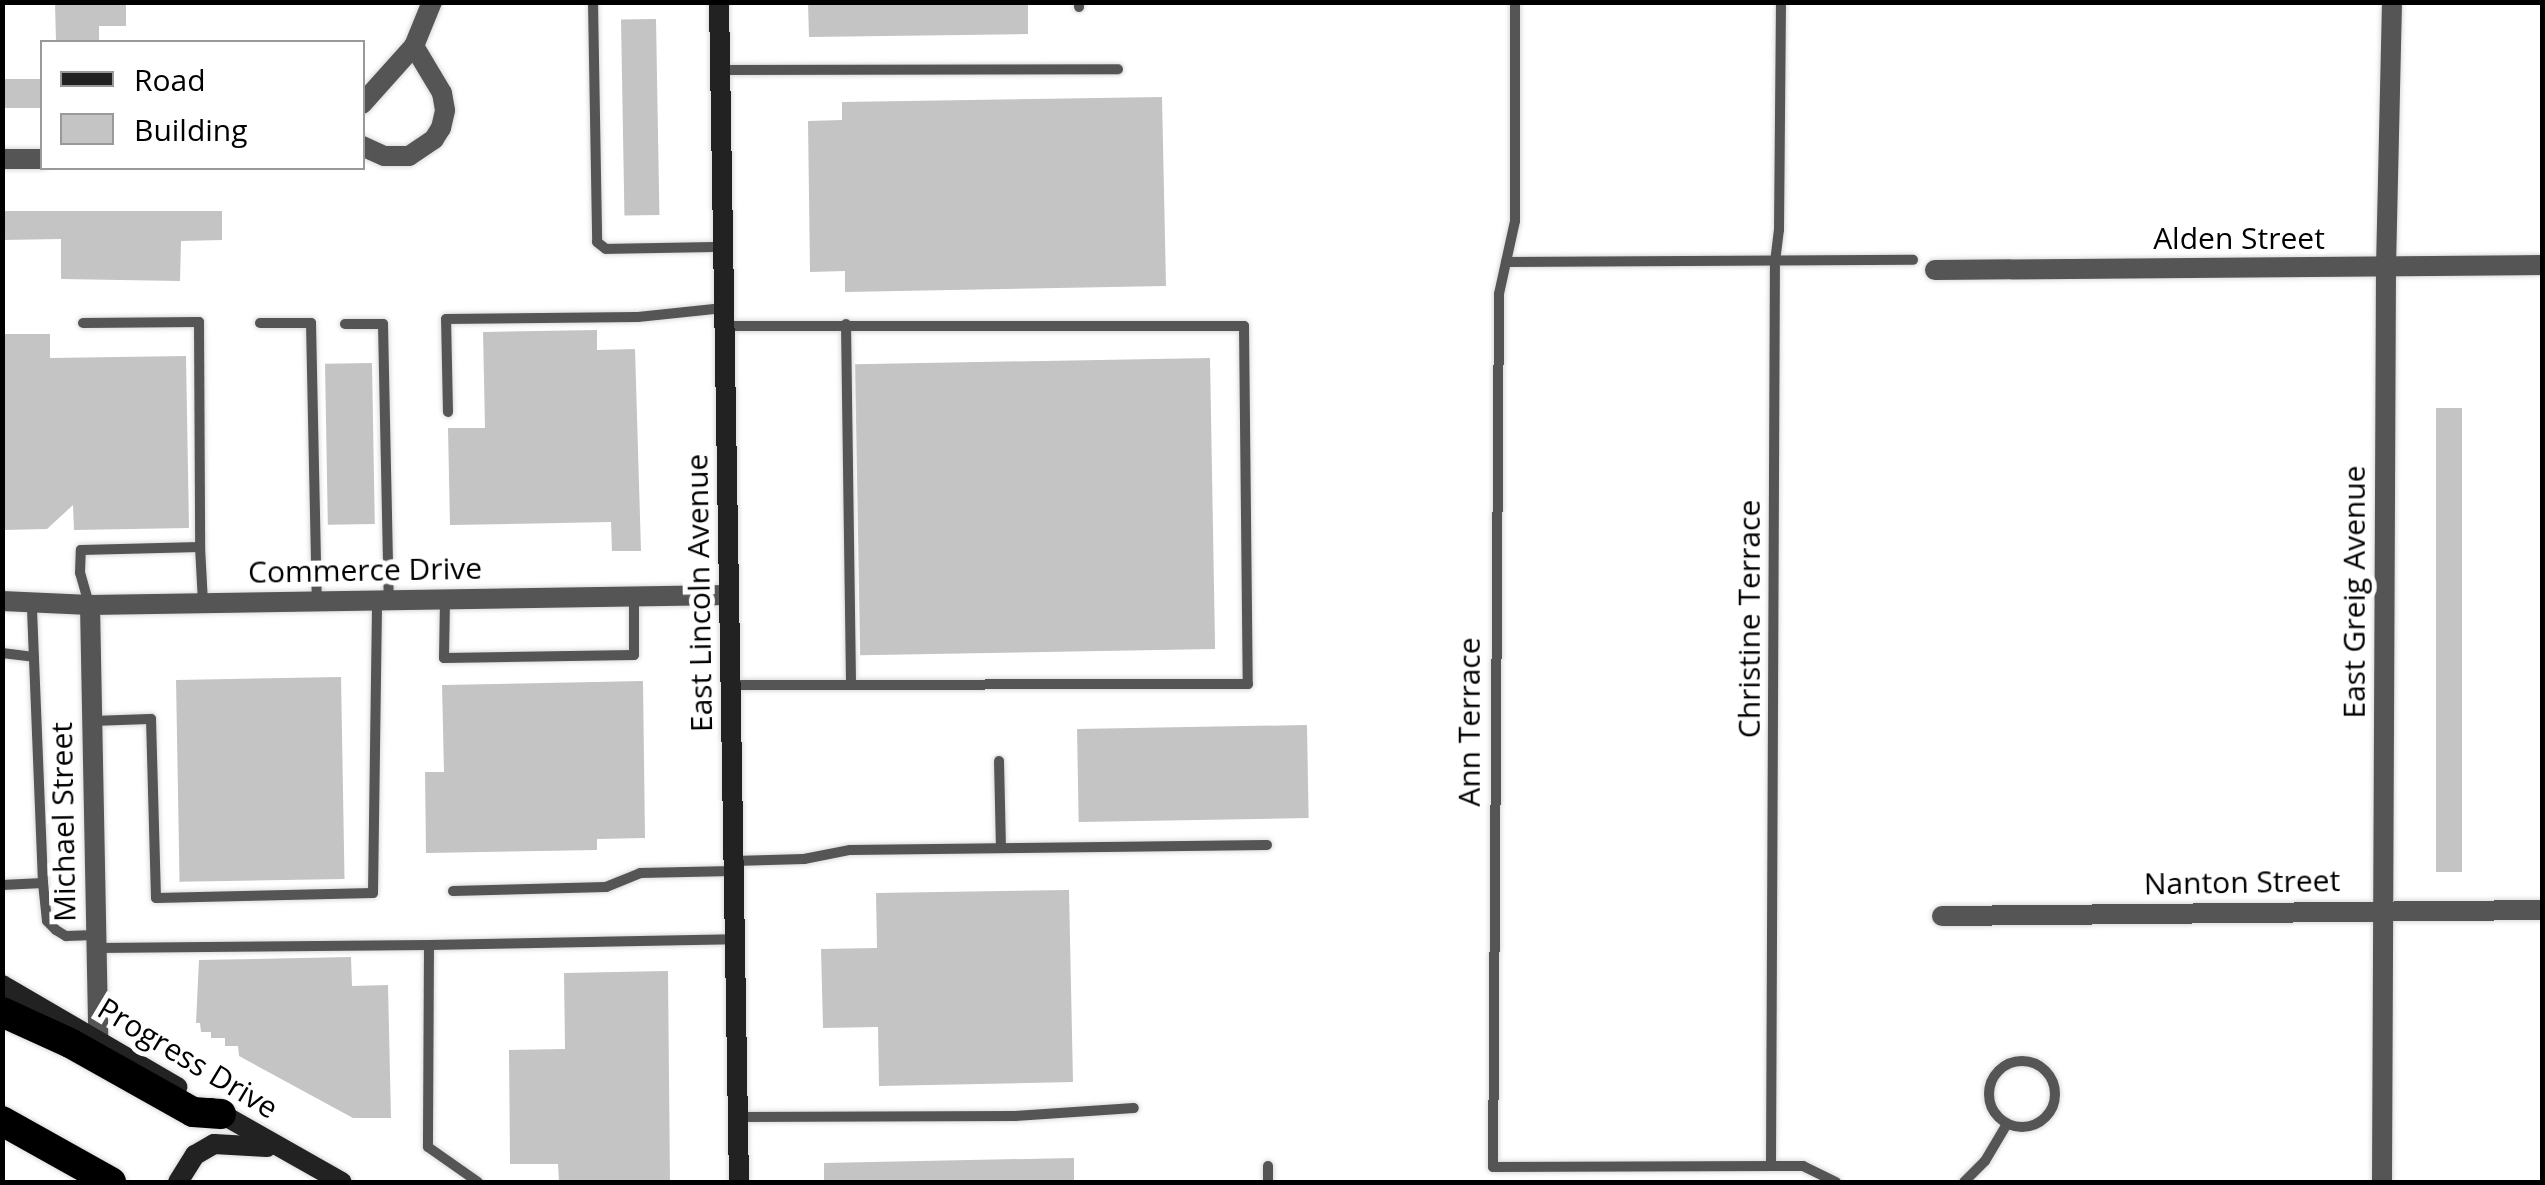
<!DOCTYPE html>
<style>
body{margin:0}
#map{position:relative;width:2545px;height:1185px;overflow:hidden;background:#fff;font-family:"Open Sans",sans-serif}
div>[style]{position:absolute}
.building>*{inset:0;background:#c4c4c4;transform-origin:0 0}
.roads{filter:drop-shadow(0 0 2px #dbdbdb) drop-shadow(0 0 2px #dbdbdb)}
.lane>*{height:10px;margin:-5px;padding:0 5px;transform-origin:5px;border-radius:5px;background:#555}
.lane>.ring{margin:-5px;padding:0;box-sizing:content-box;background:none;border:10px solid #555;border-radius:50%}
.street>*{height:20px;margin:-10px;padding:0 10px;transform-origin:10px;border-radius:10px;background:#555}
.secondary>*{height:20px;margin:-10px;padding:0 10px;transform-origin:10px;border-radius:10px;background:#222}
.highway>*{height:30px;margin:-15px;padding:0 15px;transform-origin:15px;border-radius:15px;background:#000}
span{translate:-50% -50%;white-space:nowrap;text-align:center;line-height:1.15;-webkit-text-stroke:10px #fff;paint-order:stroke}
.street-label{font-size:30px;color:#000}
.frame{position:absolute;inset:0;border:5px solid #000;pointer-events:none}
.legend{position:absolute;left:40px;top:40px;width:325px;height:130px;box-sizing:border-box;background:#fff;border:2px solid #999;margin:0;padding:12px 18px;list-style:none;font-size:30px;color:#000}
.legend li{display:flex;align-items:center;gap:20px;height:50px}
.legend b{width:50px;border:2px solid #999}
</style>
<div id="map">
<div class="building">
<div style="clip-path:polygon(106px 2px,126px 2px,126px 26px,99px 26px,99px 42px,56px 42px,55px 3px)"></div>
<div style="clip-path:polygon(808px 2px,1010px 2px,1028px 5px,1028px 34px,809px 37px)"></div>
<div style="left:656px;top:19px;width:196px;height:35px;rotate:89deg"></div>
<div style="left:2px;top:79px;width:40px;height:29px"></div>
<div style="clip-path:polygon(1162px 97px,1166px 286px,845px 292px,845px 271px,810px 272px,808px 121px,842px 120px,842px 102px)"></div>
<div style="clip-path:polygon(2px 211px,222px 211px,222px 240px,181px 241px,180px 281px,61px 279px,61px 239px,2px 240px)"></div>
<div style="clip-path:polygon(597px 330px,597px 350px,635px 349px,641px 551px,612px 551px,611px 522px,450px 525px,448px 428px,485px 428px,483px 332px)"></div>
<div style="clip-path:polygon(2px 334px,50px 334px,50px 358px,186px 356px,189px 528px,74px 530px,73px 505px,47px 529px,2px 530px)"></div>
<div style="left:1210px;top:358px;width:291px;height:355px;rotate:89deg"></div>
<div style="left:372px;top:363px;width:161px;height:47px;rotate:89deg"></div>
<div style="left:2436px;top:408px;width:26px;height:464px"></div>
<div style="left:341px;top:677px;width:202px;height:165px;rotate:89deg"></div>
<div style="clip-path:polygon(643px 681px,645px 838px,597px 839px,597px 850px,426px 853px,425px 772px,444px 772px,442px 685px)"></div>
<div style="left:1307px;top:725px;width:93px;height:230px;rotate:89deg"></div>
<div style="clip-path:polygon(1069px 890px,1073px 1082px,879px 1086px,878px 1027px,823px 1028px,821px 949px,877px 948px,876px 893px)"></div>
<div style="clip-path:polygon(351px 957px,352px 986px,388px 985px,391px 1118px,353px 1118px,239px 1056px,238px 1046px,225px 1046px,225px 1038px,211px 1038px,211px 1032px,201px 1032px,200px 1023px,196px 1023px,199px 960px)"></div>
<div style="clip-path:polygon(668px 971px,670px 1182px,559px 1182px,558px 1164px,510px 1164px,509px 1050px,565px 1049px,564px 973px)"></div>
<div style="clip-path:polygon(1074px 1158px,1074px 1182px,824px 1182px,824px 1163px)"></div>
</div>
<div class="roads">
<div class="lane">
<div style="left:593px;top:2px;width:240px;rotate:89deg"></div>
<div style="left:597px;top:242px;width:11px;rotate:38deg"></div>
<div style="left:606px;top:249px;width:118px;rotate:-1deg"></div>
<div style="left:1079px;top:2px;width:5px;rotate:90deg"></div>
<div style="left:1515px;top:2px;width:219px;rotate:90deg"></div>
<div style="left:1515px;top:221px;width:75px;rotate:102.4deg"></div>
<div style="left:1499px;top:294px;width:873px;rotate:90.39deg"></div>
<div style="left:1493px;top:1167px;width:310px;rotate:-0.2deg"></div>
<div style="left:1803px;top:1166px;width:37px;rotate:26deg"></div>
<div style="left:721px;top:70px;width:397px;rotate:-0.1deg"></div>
<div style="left:1506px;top:262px;width:407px;rotate:-0.3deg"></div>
<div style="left:83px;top:323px;width:116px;rotate:-0.5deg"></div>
<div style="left:199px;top:322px;width:225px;rotate:89.7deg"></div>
<div style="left:260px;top:323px;width:51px"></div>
<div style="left:311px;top:323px;width:277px;rotate:88.8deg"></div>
<div style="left:345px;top:324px;width:38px"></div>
<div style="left:383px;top:324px;width:276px;rotate:88.8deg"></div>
<div style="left:846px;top:324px;width:361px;rotate:89.2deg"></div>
<div style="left:725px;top:326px;width:519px"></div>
<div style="left:1244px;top:326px;width:358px;rotate:89.4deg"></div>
<div style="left:1248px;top:684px;width:517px;rotate:179.89deg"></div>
<div style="left:448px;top:412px;width:93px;rotate:-91.2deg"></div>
<div style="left:446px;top:319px;width:192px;rotate:-0.6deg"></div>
<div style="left:638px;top:317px;width:86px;rotate:-6deg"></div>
<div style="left:445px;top:600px;width:58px;rotate:91deg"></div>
<div style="left:444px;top:658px;width:190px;rotate:-0.9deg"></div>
<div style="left:634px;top:655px;width:58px;rotate:-90deg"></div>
<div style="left:89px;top:604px;width:32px;rotate:-106deg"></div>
<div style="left:80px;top:573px;width:23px;rotate:-88deg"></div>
<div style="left:81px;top:550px;width:119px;rotate:-1.4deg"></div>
<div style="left:200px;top:547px;width:56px;rotate:86.9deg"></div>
<div style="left:2px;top:653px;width:32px;rotate:7deg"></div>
<div style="left:91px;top:721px;width:60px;rotate:-1.9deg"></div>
<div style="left:151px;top:719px;width:179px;rotate:88.4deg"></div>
<div style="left:156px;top:898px;width:217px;rotate:-1.3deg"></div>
<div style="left:373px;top:893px;width:292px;rotate:-89.2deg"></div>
<div style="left:999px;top:761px;width:87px;rotate:88.7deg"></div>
<div style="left:734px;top:861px;width:70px;rotate:-1.6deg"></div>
<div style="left:804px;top:859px;width:47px;rotate:-11.1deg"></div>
<div style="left:850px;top:850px;width:417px;rotate:-0.7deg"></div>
<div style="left:43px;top:883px;width:38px;rotate:84deg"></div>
<div style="left:47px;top:921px;width:13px;rotate:45deg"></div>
<div style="left:56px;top:930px;width:12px;rotate:31deg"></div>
<div style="left:66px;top:936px;width:29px;rotate:-2deg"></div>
<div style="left:2px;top:885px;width:41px;rotate:-2.8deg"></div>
<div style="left:43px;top:883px;width:279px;rotate:-92.3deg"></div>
<div style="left:453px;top:891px;width:153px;rotate:-1.5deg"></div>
<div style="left:606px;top:887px;width:37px;rotate:-22deg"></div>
<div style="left:640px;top:873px;width:93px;rotate:-1.2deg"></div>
<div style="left:429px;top:945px;width:305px;rotate:-1.1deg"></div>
<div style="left:96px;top:948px;width:333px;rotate:-0.5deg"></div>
<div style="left:429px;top:945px;width:202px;rotate:90.3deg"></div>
<div style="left:428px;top:1147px;width:61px;rotate:35deg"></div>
<div class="ring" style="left:1989px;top:1061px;width:56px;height:56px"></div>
<div style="left:738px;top:1117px;width:277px;rotate:-0.2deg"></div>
<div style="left:1015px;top:1116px;width:119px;rotate:-3.8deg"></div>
<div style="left:1771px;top:1165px;width:903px;rotate:-89.75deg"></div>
<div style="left:1775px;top:262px;width:32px;rotate:-83deg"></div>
<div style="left:1779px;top:230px;width:228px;rotate:-89.5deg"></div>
<div style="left:1268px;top:1166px;width:16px;rotate:90deg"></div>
<div style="left:1964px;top:1182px;width:30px;rotate:-45deg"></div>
<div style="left:1985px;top:1161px;width:43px;rotate:-59.3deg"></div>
</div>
<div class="street">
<div style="left:362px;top:104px;width:78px;rotate:-48.1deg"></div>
<div style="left:414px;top:46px;width:48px;rotate:-67.8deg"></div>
<div style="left:362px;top:146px;width:24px;rotate:24deg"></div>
<div style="left:384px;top:156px;width:25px"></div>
<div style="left:409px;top:156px;width:30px;rotate:-34deg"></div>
<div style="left:434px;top:139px;width:13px;rotate:-58deg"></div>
<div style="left:441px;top:128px;width:18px;rotate:-77deg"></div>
<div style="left:445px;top:110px;width:17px;rotate:-100deg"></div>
<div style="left:442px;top:93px;width:55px;rotate:-120.8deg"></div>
<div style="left:2px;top:159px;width:40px"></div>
<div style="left:1935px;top:270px;width:607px;rotate:-0.47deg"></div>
<div style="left:2px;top:601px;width:88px;rotate:2.6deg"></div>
<div style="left:90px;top:605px;width:639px;rotate:-0.9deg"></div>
<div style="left:90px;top:605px;width:433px;rotate:88.9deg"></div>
<div style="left:1942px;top:916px;width:600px;rotate:-0.57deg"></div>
<div style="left:2382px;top:1182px;width:915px;rotate:-89.75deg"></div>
<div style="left:2386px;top:267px;width:265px;rotate:-88.7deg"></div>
</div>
<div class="secondary">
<div style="left:719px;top:2px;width:1180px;rotate:89.03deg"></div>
<div style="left:2px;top:985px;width:203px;rotate:30.2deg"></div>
<div style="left:211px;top:1108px;width:150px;rotate:29.5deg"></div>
<div style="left:178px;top:1182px;width:32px;rotate:-58deg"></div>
<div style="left:195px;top:1155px;width:22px;rotate:-30deg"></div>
<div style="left:214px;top:1144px;width:53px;rotate:3.2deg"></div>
</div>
<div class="highway">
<div style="left:2px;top:1012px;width:75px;rotate:24.5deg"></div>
<div style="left:70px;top:1043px;width:141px;rotate:29.3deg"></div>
<div style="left:193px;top:1112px;width:28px;rotate:4deg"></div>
<div style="left:2px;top:1121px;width:125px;rotate:29.2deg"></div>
</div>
</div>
<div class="street-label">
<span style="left:2239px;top:238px">Alden Street</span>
<span style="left:365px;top:570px;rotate:-1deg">Commerce Drive</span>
<span style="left:2354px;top:592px;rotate:-90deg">East Greig Avenue</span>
<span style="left:699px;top:593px;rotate:-91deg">East Lincoln Avenue</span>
<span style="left:1749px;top:619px;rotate:-90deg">Christine Terrace</span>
<span style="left:1469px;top:722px;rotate:-90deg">Ann Terrace</span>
<span style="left:63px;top:822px;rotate:-91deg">Michael Street</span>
<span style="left:2242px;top:882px;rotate:-1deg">Nanton Street</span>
<span style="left:188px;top:1058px;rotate:31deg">Progress Drive</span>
</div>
<div class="frame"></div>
<ul class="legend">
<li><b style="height:12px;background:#222"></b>Road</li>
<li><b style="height:28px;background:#c4c4c4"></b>Building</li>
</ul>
</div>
